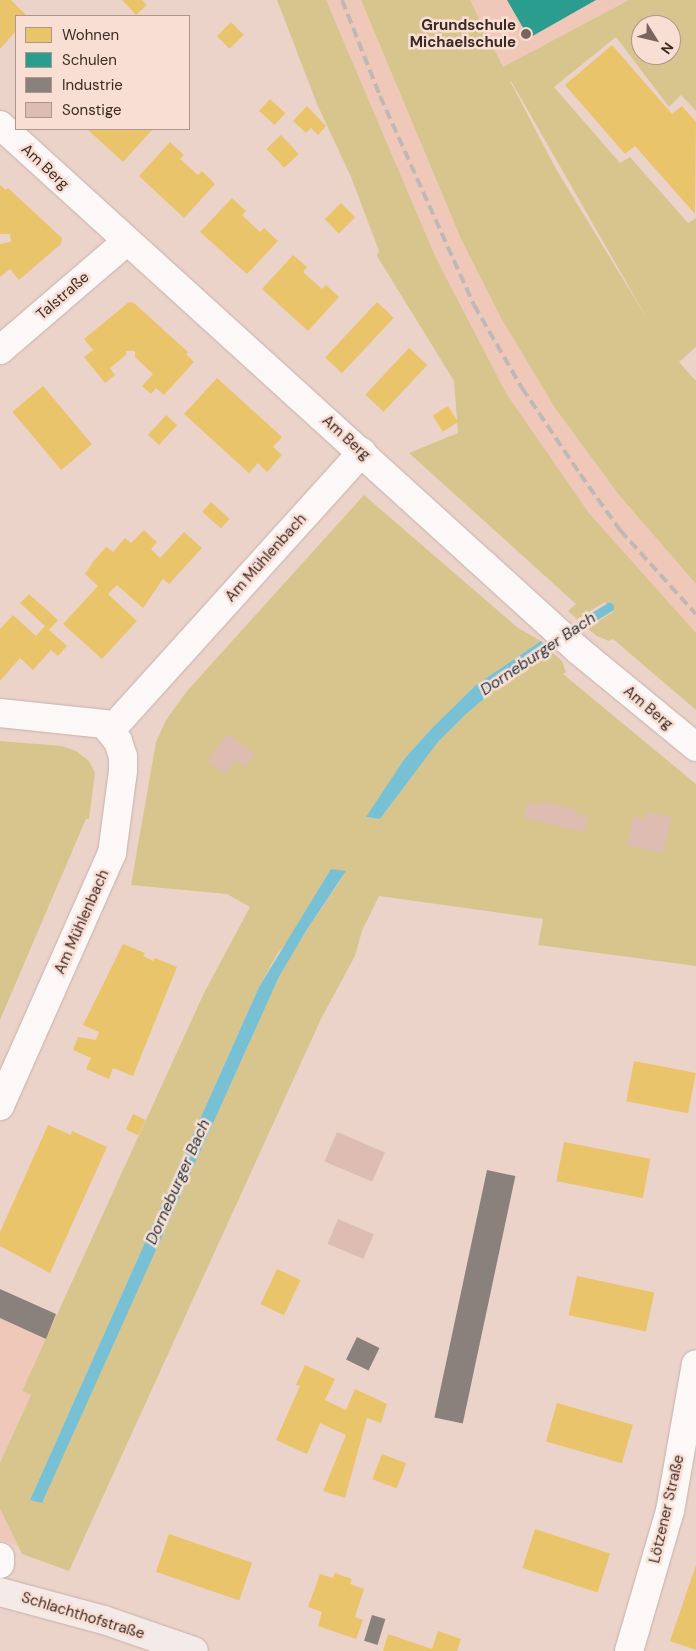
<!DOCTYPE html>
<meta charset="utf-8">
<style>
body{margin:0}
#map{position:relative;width:696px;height:1651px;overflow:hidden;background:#ecd3ca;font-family:"DM Sans",sans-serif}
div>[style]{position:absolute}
.built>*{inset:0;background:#f0c8ba}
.green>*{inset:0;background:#d8c58e}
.water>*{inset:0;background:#78c1d4}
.homes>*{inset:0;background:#e9c46a;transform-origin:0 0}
.schools>*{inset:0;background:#2a9d8f}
.industry>*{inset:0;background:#8a817c;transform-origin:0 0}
.stream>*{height:9px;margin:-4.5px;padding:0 4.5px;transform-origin:4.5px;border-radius:4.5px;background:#78c1d4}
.building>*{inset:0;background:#ddbcb1;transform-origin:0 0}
.roads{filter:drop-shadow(0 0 1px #c4b1aa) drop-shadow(0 0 1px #c4b1aa)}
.minor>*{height:28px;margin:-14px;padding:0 14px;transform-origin:14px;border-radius:14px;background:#fcf8f7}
.major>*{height:28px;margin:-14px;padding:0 14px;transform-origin:14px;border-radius:14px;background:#f4ebe8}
.rail>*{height:4px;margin-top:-2px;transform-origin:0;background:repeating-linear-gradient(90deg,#bfb9b6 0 10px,transparent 0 15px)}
.dots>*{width:14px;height:14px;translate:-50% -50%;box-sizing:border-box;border:2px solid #f9ded4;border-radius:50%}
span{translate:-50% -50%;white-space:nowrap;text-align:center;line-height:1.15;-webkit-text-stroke:5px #f9ded4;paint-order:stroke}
.poi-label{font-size:15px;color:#3b2a24;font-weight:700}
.right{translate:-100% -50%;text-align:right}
.street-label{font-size:15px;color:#3b2a24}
.water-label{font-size:16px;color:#1b343c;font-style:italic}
.legend{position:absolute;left:15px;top:15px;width:175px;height:115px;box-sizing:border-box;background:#f9ded4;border:1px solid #ad968e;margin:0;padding:6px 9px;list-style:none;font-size:15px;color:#3b2a24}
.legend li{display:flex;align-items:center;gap:10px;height:25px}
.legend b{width:25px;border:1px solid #ad968e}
.north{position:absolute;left:631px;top:15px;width:50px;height:50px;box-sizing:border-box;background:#f9ded4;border:1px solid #ad968e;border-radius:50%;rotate:126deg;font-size:14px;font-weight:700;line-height:20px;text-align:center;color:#3b2a24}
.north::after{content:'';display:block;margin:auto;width:18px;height:22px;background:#79655e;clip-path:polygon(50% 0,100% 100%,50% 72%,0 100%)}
</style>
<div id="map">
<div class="built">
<div style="clip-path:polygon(326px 0,361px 0,461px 239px,501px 318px,555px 408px,619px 495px,696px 584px,696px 633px,589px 513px,506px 393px,436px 258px)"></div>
<div style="clip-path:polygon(470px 0,629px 0,503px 67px)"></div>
<div style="clip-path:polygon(0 1289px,57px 1315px,22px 1391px,31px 1395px,0 1463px)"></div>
<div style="clip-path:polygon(0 1509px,11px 1532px,18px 1546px,0 1540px)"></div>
</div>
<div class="green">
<div style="clip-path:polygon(277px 0,326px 0,436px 258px,506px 393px,589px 513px,696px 633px,696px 710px,613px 639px,609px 641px,597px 636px,587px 628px,613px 612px,605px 602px,577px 619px,568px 611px,576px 604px,409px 453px,458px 433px,454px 381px,377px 256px,379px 251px,351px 177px,317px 104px)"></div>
<div style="clip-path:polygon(evenodd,361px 0,470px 0,503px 67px,629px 0,696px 0,696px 111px,681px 95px,669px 107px,616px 37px,554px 87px,620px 163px,630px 157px,688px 223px,696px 218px,696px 347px,679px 362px,696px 381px,696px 584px,619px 495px,555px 408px,501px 318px,461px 239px,361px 0,641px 25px,671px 25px,671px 55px,641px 55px,641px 25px,361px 0,510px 81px,511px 81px,648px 320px,556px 169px,510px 81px)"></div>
<div style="clip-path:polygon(evenodd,364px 495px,518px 628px,541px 641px,476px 685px,432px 728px,405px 758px,367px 817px,380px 819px,438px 742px,466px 714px,511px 676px,551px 651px,562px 661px,566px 672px,563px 674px,696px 784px,696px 966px,538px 945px,543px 919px,379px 896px,362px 931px,355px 956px,321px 1019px,69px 1571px,22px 1554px,0 1509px,0 1463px,31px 1395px,22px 1391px,204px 993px,250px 907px,227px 894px,131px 885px,156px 742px,166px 720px,187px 691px,364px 495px,346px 872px,306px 931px,279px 977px,42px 1502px,30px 1500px,259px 987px,278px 953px,346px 872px)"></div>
<div style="clip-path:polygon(0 741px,62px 746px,76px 751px,89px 761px,95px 773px,89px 819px,86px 819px,0 1020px)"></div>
</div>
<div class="water">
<div style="clip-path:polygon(541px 641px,551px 651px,511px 676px,466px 714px,438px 742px,380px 819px,366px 817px,405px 758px,432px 728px,476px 685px)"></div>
<div style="clip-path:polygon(331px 869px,346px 871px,306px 931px,279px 977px,42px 1503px,30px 1500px,259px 987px)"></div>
</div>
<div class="homes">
<div style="clip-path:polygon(0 0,11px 0,27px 16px,16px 16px,16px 31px,0 49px)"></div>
<div style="clip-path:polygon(122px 0,142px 0,147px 5px,136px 15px)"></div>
<div style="left:231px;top:22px;width:18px;height:20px;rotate:45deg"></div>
<div style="clip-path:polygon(612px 45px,672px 114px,682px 106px,696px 122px,695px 214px,635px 146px,625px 154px,565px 85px)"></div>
<div style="left:270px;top:99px;width:21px;height:16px;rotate:43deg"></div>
<div style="clip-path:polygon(307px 106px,326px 126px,318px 135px,311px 128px,306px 133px,293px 121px)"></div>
<div style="clip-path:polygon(87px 129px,153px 129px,123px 162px)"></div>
<div style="left:281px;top:135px;width:26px;height:20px;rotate:47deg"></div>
<div style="clip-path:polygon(170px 142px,184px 155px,180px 159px,198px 175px,202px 171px,215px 184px,184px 218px,139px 176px)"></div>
<div style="clip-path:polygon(0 185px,6px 190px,8px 188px,62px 238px,61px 244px,19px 280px,10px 269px,0 277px,0 244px,11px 242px,10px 234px,0 234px)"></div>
<div style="clip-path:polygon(232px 198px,246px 211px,242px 215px,260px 232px,264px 228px,278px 241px,247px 274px,200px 232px)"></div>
<div style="left:341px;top:203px;width:20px;height:23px;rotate:45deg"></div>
<div style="clip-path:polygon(293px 255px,307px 267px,303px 272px,322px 289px,326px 285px,339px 297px,308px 331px,262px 289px)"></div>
<div style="clip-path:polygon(129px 302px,134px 303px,188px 352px,186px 354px,194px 362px,164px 395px,156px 388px,151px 394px,142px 386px,153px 374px,135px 357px,135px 351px,126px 351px,126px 355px,110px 368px,115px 375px,105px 383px,84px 357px,93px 350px,84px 339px)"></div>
<div style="left:377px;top:302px;width:23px;height:76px;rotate:43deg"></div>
<div style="left:409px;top:348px;width:25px;height:64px;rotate:43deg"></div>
<div style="clip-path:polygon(217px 378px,282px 437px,273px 447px,282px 455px,267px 472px,258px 463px,249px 473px,184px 414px)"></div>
<div style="left:43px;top:386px;width:76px;height:40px;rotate:50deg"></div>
<div style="left:448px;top:406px;width:19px;height:18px;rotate:58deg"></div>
<div style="left:166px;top:415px;width:15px;height:27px;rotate:42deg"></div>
<div style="left:211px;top:502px;width:25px;height:13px;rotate:42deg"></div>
<div style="clip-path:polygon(144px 530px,157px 542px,151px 549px,160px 558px,184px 532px,202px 548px,169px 584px,163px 579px,143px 608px,117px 585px,108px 594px,137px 621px,102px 659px,63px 624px,98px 586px,85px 574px,93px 562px,106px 547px,113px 552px,125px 538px,131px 543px)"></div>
<div style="clip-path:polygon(29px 594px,58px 620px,49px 630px,67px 646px,58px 656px,51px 650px,33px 670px,20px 658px,0 681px,0 629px,13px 615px,36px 636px,45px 626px,20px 603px)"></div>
<div style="clip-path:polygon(123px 944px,145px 953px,143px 956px,153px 961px,155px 958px,177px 967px,133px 1076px,113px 1068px,109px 1079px,86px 1069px,91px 1058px,73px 1050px,78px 1037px,96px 1040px,99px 1032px,83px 1025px)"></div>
<div style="left:634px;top:1061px;width:63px;height:41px;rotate:11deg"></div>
<div style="left:133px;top:1114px;width:14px;height:17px;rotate:25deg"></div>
<div style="clip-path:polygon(48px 1125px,71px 1135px,72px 1131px,107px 1147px,50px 1273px,0 1246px,0 1232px)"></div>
<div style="left:564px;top:1142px;width:88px;height:40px;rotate:11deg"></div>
<div style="left:277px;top:1269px;width:26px;height:39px;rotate:25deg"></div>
<div style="left:577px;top:1276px;width:79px;height:40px;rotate:12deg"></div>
<div style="clip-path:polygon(305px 1365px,335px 1379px,325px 1400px,346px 1410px,355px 1389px,387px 1404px,381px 1423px,367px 1418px,345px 1498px,323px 1491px,346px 1435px,320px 1423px,307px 1454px,276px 1440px,300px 1386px,296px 1385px)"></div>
<div style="left:557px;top:1403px;width:79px;height:40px;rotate:16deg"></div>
<div style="left:382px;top:1454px;width:26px;height:27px;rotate:21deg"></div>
<div style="left:535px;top:1529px;width:79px;height:41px;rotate:18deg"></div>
<div style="left:169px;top:1534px;width:88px;height:40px;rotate:19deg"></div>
<div style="clip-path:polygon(696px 1565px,696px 1650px,670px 1641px)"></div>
<div style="clip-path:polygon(335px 1573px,352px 1579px,350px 1584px,364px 1589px,355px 1617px,363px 1620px,356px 1639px,318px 1626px,322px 1612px,308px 1607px,320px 1574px,333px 1578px)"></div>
<div style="clip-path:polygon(438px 1631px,461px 1639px,457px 1651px,383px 1651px,388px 1634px,432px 1649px)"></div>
</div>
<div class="schools">
<div style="clip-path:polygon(507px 0,596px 0,529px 38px)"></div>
</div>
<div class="industry">
<div style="left:487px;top:1170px;width:29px;height:253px;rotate:12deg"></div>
<div style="clip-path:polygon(0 1289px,56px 1314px,46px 1339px,0 1318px)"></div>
<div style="left:357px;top:1337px;width:25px;height:25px;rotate:26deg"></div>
<div style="left:372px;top:1615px;width:14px;height:27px;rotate:17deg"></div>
</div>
<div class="stream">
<div style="left:536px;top:652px;width:86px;rotate:-31.7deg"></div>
</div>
<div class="building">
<div style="clip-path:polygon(227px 734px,255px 754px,246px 767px,236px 760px,226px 774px,208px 762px)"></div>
<div style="clip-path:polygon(541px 801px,575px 809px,574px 813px,588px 816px,584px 832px,524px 818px,527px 803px,541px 806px)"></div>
<div style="clip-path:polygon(647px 812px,671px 817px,664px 853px,627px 845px,633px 817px,645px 819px)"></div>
<div style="left:337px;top:1132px;width:52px;height:32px;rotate:23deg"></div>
<div style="left:338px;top:1219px;width:39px;height:27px;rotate:23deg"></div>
</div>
<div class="roads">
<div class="minor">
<div style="left:0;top:125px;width:781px;rotate:42.25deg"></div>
<div style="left:578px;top:650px;width:153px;rotate:39.4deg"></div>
<div style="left:0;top:350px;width:166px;rotate:-40.6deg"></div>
<div style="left:0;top:713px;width:105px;rotate:6deg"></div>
<div style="left:104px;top:724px;width:22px;rotate:51deg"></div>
<div style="left:118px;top:741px;width:16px;rotate:72deg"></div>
<div style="left:123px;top:756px;width:15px;rotate:90deg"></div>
<div style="left:123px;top:771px;width:83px;rotate:97.6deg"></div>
<div style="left:112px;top:853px;width:277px;rotate:113.9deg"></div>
<div style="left:110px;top:731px;width:376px;rotate:-47.9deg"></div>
<div style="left:0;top:1557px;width:7px;rotate:90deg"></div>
<div style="left:629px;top:1651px;width:146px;rotate:-73.7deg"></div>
<div style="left:670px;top:1511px;width:149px;rotate:-80deg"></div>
</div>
<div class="major">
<div style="left:0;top:1592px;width:108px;rotate:15.1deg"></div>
<div style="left:104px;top:1620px;width:95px;rotate:19deg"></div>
</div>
</div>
<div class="rail">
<div style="left:342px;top:0;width:103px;rotate:68.4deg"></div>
<div style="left:380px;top:96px;width:229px;rotate:65.8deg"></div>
<div style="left:474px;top:305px;width:96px;rotate:60deg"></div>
<div style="left:522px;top:388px;width:104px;rotate:56deg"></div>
<div style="left:580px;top:474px;width:69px;rotate:54.5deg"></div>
<div style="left:620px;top:530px;width:113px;rotate:47.9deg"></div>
</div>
<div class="dots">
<div style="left:526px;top:34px;background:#79655e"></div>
</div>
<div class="poi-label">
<span class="right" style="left:516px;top:34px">Grundschule<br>Michaelschule</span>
</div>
<div class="street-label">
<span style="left:45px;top:167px;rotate:43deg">Am Berg</span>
<span style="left:63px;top:296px;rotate:-41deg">Talstraße</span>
<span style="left:346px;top:438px;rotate:42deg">Am Berg</span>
<span style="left:266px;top:558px;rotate:-48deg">Am Mühlenbach</span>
<span style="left:648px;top:708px;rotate:40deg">Am Berg</span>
<span style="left:82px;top:922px;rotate:-66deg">Am Mühlenbach</span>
<span style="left:667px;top:1509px;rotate:-77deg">Lötzener Straße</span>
<span style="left:83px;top:1616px;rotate:17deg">Schlachthofstraße</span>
</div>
<div class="water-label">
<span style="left:538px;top:654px;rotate:-34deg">Dorneburger Bach</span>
<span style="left:178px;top:1182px;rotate:-66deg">Dorneburger Bach</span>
</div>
<ul class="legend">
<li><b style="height:14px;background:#e9c46a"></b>Wohnen</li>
<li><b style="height:14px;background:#2a9d8f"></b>Schulen</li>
<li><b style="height:14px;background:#8a817c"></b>Industrie</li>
<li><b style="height:14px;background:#ddbcb1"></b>Sonstige</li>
</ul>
<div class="north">N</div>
</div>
